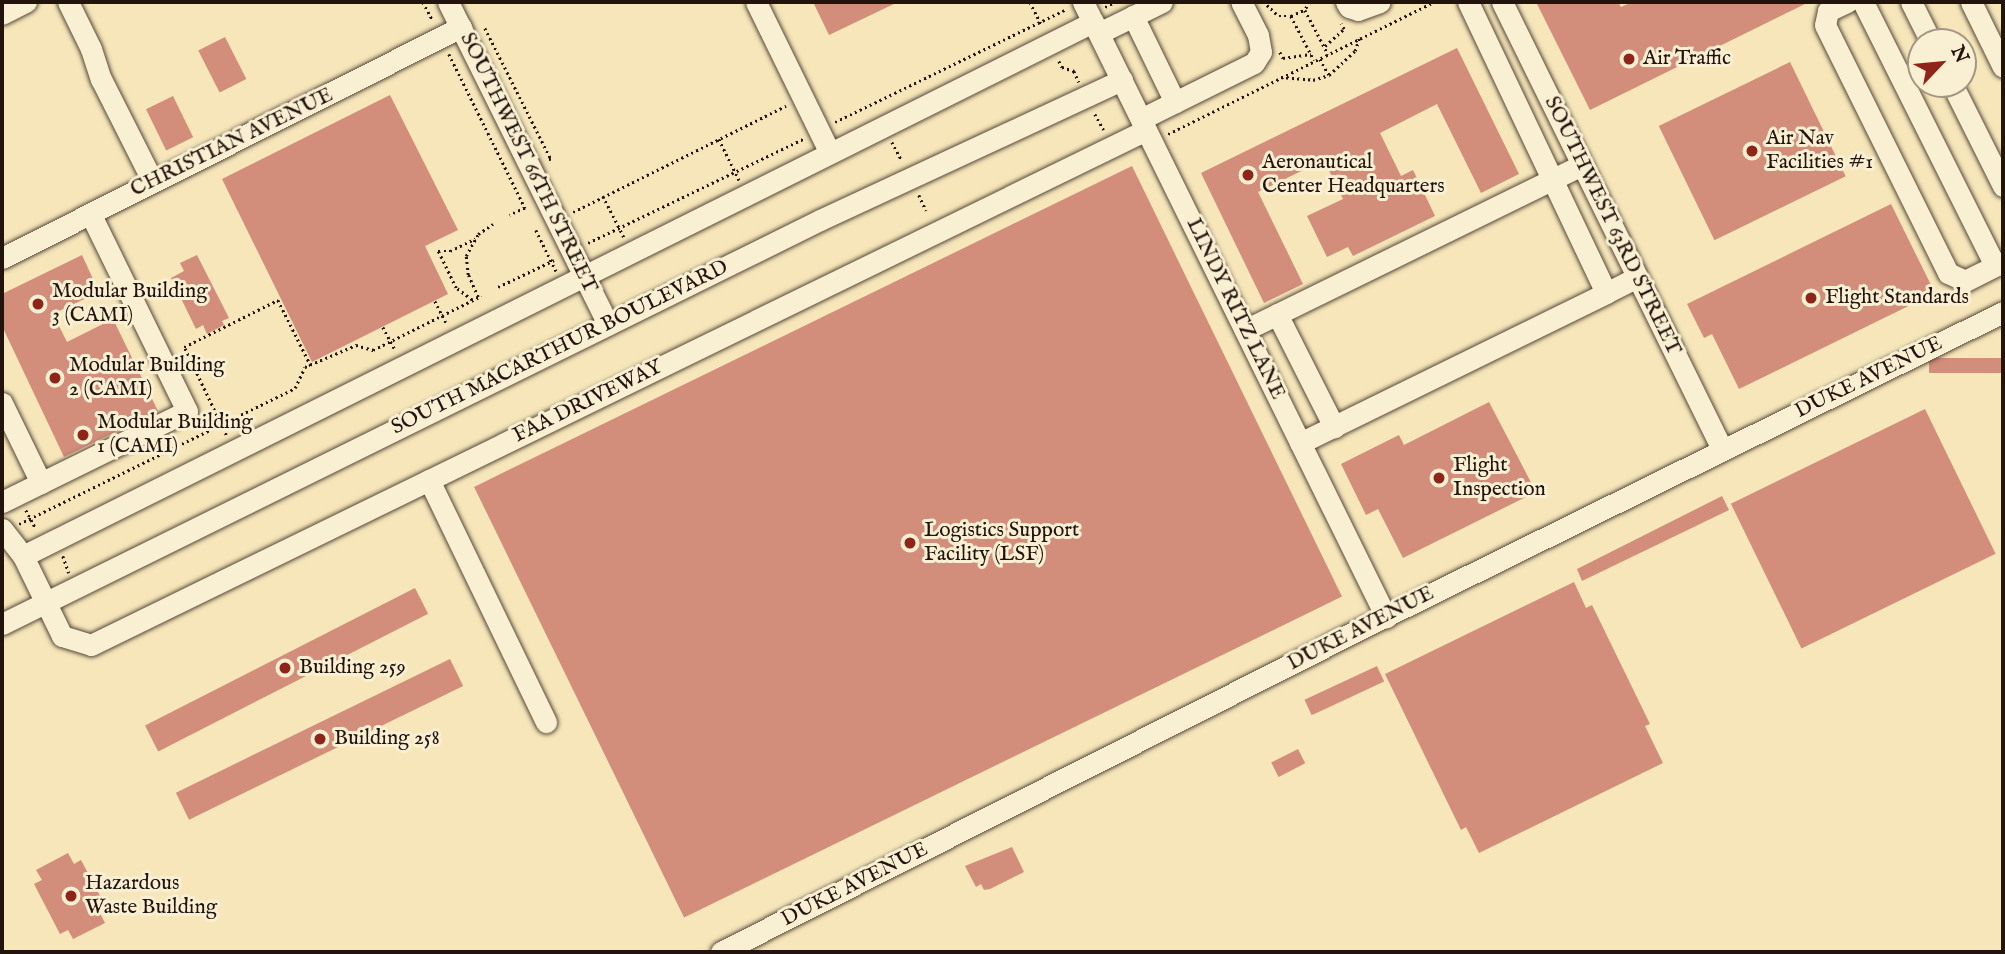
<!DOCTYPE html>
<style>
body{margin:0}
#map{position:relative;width:2005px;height:954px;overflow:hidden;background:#f6e6ba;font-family:"IM FELL English",serif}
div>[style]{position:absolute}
.building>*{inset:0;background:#d28d7b;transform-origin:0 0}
.path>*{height:2.5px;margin-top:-1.25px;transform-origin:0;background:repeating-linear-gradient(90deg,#22130c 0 2px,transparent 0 5.5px)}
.roads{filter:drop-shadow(0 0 2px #574838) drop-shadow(0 0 2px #574838)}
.minor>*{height:21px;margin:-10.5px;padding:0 10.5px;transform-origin:10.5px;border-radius:10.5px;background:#f9efd2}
.dots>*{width:19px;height:19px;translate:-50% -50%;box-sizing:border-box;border:4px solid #f9efd2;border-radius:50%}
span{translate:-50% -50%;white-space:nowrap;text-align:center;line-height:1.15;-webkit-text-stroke:6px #f9efd2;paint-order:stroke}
.poi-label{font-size:21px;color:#22130c}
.left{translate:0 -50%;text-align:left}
.street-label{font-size:21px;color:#22130c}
.frame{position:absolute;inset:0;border:4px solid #22130c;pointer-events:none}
.north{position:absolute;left:1907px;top:28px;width:70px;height:70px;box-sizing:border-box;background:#f9efd2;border:2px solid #a39783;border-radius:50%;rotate:64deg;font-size:19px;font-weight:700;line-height:28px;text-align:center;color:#22130c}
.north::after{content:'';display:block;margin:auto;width:24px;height:32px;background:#8f2418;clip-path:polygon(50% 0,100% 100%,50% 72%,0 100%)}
</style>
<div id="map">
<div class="building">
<div style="clip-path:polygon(813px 2px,898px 2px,829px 35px)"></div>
<div style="clip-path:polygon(1536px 2px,1618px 2px,1621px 7px,1632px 2px,1809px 2px,1590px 110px)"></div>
<div style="left:225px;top:37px;width:47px;height:30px;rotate:63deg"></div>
<div style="clip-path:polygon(1457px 48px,1519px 174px,1481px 193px,1437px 104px,1380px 133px,1401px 176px,1413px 170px,1435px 216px,1353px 256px,1348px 247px,1327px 257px,1307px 216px,1343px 199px,1324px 160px,1258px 192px,1303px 284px,1264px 303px,1201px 173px)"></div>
<div style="left:1790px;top:62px;width:127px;height:146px;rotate:64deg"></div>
<div style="clip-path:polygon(390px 95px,458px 230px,425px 246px,448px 294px,312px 362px,222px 179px)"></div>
<div style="left:173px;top:96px;width:46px;height:30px;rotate:64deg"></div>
<div style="left:1132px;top:166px;width:479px;height:732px;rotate:64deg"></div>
<div style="clip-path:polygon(1891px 204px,1935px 293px,1739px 389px,1712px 334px,1704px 338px,1687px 304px)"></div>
<div style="clip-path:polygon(82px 255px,99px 292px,53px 314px,67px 342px,113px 319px,158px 411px,64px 457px,2px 326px,2px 294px)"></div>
<div style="clip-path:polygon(197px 255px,229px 318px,222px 321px,224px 325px,207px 334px,203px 325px,196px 329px,171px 278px,184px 271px,180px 263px)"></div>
<div style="left:2003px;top:358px;width:15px;height:74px;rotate:90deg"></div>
<div style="clip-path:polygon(1489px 402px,1536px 492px,1403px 558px,1378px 509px,1366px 515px,1341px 464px,1399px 435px,1404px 445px)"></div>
<div style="left:1925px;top:409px;width:161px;height:216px;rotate:64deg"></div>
<div style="clip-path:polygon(1722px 496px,1729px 510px,1582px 581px,1577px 569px)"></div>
<div style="clip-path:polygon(1574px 582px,1586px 608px,1592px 605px,1650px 724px,1645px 726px,1663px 763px,1479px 853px,1466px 827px,1461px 830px,1385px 674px)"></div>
<div style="left:415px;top:588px;width:29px;height:303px;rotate:63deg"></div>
<div style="left:450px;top:659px;width:30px;height:305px;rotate:64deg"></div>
<div style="left:1377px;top:666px;width:17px;height:80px;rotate:65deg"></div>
<div style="left:1298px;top:749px;width:16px;height:30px;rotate:63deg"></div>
<div style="clip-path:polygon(1012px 847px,1024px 872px,990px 889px,984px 890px,981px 884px,976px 887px,965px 866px)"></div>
<div style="clip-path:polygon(68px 853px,74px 864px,81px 860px,107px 909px,100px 913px,105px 923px,73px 939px,68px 930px,60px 934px,34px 884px,42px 880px,36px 870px)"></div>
</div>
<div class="path">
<div style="left:423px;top:2px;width:21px;rotate:62deg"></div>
<div style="left:1030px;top:2px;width:27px;rotate:63deg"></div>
<div style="left:1267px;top:2px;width:3px;rotate:90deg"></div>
<div style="left:1267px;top:5px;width:16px;rotate:43deg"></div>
<div style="left:1279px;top:16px;width:12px"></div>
<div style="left:1291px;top:16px;width:50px;rotate:62.4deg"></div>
<div style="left:1310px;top:2px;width:9px;rotate:122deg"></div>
<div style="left:1305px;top:10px;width:50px;rotate:62.4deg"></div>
<div style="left:1105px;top:7px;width:11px;rotate:-27deg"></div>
<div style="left:1291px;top:16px;width:14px;rotate:-25deg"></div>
<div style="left:485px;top:28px;width:147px;rotate:63.3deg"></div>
<div style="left:551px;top:159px;width:3px;rotate:162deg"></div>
<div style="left:1325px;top:46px;width:25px;rotate:-42deg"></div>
<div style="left:1344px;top:29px;width:6px;rotate:-121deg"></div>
<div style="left:1280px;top:52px;width:7px;rotate:63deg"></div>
<div style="left:1283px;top:58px;width:28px;rotate:-8deg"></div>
<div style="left:449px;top:54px;width:172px;rotate:63.7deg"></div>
<div style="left:525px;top:208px;width:17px;rotate:155deg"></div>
<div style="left:1320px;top:59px;width:18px;rotate:61deg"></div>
<div style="left:1059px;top:61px;width:7px;rotate:63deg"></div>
<div style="left:1062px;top:67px;width:13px;rotate:18deg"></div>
<div style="left:1074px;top:71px;width:12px;rotate:66deg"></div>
<div style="left:1281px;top:77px;width:32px;rotate:5deg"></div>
<div style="left:1313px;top:80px;width:17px;rotate:-17deg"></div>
<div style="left:1329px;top:75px;width:35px;rotate:-43deg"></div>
<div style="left:1355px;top:51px;width:13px;rotate:-72deg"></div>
<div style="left:1095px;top:114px;width:18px;rotate:61deg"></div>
<div style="left:835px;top:122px;width:256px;rotate:-26deg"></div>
<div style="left:1168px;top:134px;width:297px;rotate:-26.4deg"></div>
<div style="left:719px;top:139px;width:46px;rotate:64deg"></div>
<div style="left:892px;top:142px;width:21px;rotate:62deg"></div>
<div style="left:919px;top:195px;width:17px;rotate:65deg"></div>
<div style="left:603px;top:196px;width:46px;rotate:62.9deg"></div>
<div style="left:573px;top:212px;width:238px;rotate:-26.5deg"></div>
<div style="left:536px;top:230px;width:46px;rotate:64deg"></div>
<div style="left:588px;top:243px;width:239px;rotate:-25.8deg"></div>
<div style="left:498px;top:287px;width:62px;rotate:-25.7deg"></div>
<div style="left:478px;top:297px;width:24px;rotate:-114deg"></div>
<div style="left:468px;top:275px;width:19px;rotate:-96deg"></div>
<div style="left:466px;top:256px;width:25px;rotate:-61deg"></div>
<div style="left:478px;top:234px;width:18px;rotate:-34deg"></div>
<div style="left:472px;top:300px;width:20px;rotate:-143deg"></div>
<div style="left:456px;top:288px;width:41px;rotate:-115.9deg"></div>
<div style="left:438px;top:251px;width:12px"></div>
<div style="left:450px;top:251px;width:28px;rotate:-26deg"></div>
<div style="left:435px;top:301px;width:25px;rotate:63deg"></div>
<div style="left:383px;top:327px;width:27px;rotate:62deg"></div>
<div style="left:226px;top:435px;width:98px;rotate:-115.5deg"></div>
<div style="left:184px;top:347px;width:105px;rotate:-26.6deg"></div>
<div style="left:278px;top:300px;width:74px;rotate:63.4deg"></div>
<div style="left:26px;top:510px;width:21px;rotate:62deg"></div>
<div style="left:19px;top:524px;width:308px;rotate:-26.2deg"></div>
<div style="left:295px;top:388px;width:23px;rotate:-65deg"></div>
<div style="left:305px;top:367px;width:56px;rotate:-23.3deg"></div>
<div style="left:356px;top:345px;width:18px;rotate:16deg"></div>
<div style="left:373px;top:350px;width:121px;rotate:-26.6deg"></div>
<div style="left:63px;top:556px;width:18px;rotate:71deg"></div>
</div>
<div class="roads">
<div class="minor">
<div style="left:68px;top:2px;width:52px;rotate:63.9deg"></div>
<div style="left:91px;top:49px;width:32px;rotate:72deg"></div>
<div style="left:101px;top:79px;width:115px;rotate:63.2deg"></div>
<div style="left:448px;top:2px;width:360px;rotate:63.6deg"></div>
<div style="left:756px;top:2px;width:168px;rotate:63.9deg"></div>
<div style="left:1083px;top:2px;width:686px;rotate:63.77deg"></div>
<div style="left:1346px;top:2px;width:6px;rotate:59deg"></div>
<div style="left:1349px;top:7px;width:9px;rotate:18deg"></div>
<div style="left:1358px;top:10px;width:23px;rotate:-20deg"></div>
<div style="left:1468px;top:2px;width:322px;rotate:64.6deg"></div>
<div style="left:1606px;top:293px;width:35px;rotate:-27deg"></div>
<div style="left:1502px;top:2px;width:499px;rotate:63.8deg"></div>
<div style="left:1847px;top:2px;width:21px;rotate:155deg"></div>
<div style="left:1828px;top:11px;width:14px;rotate:102deg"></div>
<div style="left:1825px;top:25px;width:277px;rotate:63.6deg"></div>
<div style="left:1948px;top:273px;width:19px;rotate:25deg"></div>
<div style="left:1965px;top:281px;width:42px;rotate:-26.6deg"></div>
<div style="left:1863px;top:2px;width:295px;rotate:63.4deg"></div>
<div style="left:1911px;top:2px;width:45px;rotate:63.4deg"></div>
<div style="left:1971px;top:2px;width:72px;rotate:63.8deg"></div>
<div style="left:2px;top:14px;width:27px;rotate:-27deg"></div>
<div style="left:1133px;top:16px;width:96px;rotate:64deg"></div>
<div style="left:1099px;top:33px;width:70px;rotate:-26.2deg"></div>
<div style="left:1952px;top:84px;width:114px;rotate:63.4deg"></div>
<div style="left:1141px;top:119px;width:126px;rotate:-26.4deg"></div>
<div style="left:1254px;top:63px;width:13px;rotate:-58deg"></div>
<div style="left:1261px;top:52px;width:17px;rotate:-100deg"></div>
<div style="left:1258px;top:35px;width:37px;rotate:-117deg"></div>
<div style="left:2px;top:258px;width:514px;rotate:-26.71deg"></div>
<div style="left:1277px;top:314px;width:127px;rotate:63.2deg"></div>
<div style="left:1245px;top:330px;width:375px;rotate:-26.1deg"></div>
<div style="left:2px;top:403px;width:89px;rotate:64deg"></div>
<div style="left:1300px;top:443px;width:341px;rotate:-26.1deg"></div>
<div style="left:429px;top:480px;width:269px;rotate:64.2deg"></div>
<div style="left:2px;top:502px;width:206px;rotate:-26.2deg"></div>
<div style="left:187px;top:411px;width:220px;rotate:-116.1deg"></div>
<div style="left:2px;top:529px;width:34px;rotate:52deg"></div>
<div style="left:23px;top:556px;width:89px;rotate:64deg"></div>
<div style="left:62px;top:636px;width:30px;rotate:17deg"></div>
<div style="left:91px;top:645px;width:1174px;rotate:-26.02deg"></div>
<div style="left:23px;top:556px;width:1196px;rotate:-26.52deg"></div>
<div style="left:2px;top:624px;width:912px;rotate:-26.28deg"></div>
<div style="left:820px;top:220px;width:333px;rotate:-24.9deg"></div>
<div style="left:721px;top:952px;width:720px;rotate:-26.81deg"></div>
<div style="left:1364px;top:627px;width:712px;rotate:-26.24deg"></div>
</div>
</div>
<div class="dots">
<div style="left:1629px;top:59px;background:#8f2418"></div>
<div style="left:1752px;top:151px;background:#8f2418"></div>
<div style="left:1248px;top:175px;background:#8f2418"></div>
<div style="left:1811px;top:298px;background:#8f2418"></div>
<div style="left:38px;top:304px;background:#8f2418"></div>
<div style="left:55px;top:378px;background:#8f2418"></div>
<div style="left:83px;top:435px;background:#8f2418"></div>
<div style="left:1439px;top:478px;background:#8f2418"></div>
<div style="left:910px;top:543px;background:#8f2418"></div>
<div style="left:285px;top:668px;background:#8f2418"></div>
<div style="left:320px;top:739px;background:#8f2418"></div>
<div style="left:71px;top:896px;background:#8f2418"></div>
</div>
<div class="poi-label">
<span class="left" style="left:1643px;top:59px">Air Traffic</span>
<span class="left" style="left:1766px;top:151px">Air Nav<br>Facilities #1</span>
<span class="left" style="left:1262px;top:175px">Aeronautical<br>Center Headquarters</span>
<span class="left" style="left:52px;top:304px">Modular Building<br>3 (CAMI)</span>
<span class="left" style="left:1825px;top:298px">Flight Standards</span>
<span class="left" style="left:69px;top:378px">Modular Building<br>2 (CAMI)</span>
<span class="left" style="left:97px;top:435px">Modular Building<br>1 (CAMI)</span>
<span class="left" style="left:1453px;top:478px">Flight<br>Inspection</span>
<span class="left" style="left:924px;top:543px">Logistics Support<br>Facility (LSF)</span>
<span class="left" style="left:299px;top:668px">Building 259</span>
<span class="left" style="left:334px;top:739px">Building 258</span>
<span class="left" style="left:85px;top:896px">Hazardous<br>Waste Building</span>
</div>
<div class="street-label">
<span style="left:232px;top:143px;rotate:-26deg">CHRISTIAN AVENUE</span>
<span style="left:528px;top:163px;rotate:64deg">SOUTHWEST 66TH STREET</span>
<span style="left:1612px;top:226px;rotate:64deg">SOUTHWEST 63RD STREET</span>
<span style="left:1235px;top:309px;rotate:64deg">LINDY RITZ LANE</span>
<span style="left:560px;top:348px;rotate:-26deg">SOUTH MACARTHUR BOULEVARD</span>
<span style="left:1869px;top:378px;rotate:-26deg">DUKE AVENUE</span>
<span style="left:588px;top:402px;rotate:-26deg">FAA DRIVEWAY</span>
<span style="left:1361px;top:629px;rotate:-27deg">DUKE AVENUE</span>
<span style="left:855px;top:885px;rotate:-27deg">DUKE AVENUE</span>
</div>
<div class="frame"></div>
<div class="north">N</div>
</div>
